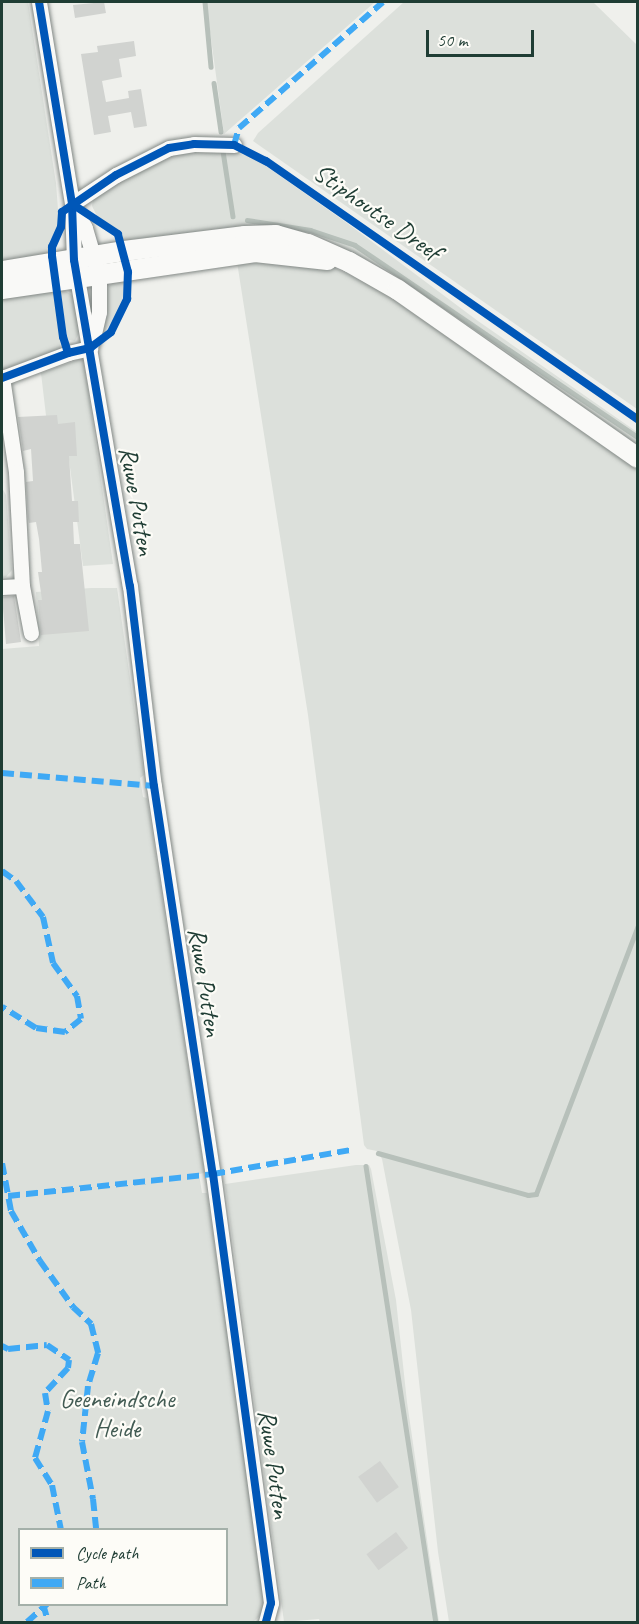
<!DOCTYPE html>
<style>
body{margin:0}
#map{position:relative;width:639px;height:1624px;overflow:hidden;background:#eff0ec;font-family:Caveat,sans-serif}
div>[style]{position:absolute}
.green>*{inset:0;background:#dce0db}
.stream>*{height:4.5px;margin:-2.25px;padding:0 2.25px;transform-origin:2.25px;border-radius:2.25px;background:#b7c0ba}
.building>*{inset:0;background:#d1d3d0;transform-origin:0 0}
.roads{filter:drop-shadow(0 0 2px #828885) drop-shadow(0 0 2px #828885)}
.minor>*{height:15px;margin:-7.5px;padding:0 7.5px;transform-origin:7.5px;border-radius:7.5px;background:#f9f9f7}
.major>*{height:20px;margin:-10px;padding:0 10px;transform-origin:10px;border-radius:10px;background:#f9f9f7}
.quiet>*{height:6px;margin-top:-3px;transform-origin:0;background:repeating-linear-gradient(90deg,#3fa9f5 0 12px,transparent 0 18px)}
.cycleway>*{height:8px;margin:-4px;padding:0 4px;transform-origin:4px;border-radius:4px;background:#0057b8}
span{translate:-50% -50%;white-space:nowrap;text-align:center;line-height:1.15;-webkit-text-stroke:4.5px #fdfcf7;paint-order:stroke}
.street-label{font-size:26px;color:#1f3d34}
.park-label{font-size:26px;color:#425b53}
.frame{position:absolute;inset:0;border:3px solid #1f3d34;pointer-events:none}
.legend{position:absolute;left:18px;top:1528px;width:210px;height:78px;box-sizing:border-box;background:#fdfcf7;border:2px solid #a4b0a9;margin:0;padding:8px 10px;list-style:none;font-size:18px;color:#1f3d34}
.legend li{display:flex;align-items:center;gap:12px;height:30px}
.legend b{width:30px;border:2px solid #a4b0a9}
.scale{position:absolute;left:426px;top:30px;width:108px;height:27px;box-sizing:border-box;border:3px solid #1f3d34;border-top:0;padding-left:8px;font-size:18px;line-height:21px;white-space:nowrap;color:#1f3d34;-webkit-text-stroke:4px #fdfcf7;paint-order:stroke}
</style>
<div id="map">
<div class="green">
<div style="clip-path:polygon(2px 2px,28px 2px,56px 183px,59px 223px,50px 245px,50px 258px,2px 267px)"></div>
<div style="clip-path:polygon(206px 2px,375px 2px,224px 134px)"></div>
<div style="clip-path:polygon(404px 2px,593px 2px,637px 45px,637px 409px,253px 141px,258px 133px)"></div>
<div style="clip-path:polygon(184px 149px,229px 150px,256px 159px,347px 223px,478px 321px,637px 432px,637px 449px,368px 262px,127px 248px,120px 232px,98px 218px,92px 206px,93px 199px,140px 166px)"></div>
<div style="clip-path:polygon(284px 260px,333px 267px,376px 287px,637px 467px,637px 1622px,449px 1622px,438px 1552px,411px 1310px,382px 1159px,377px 1151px,367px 1149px,364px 1145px,308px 715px,237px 262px)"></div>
<div style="clip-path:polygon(126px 278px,121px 308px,102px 336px,99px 335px,106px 290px,112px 283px)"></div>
<div style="clip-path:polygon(54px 288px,61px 335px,60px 351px,2px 374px,2px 294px)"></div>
<div style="clip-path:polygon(60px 288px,74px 296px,80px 331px,75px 341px,69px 340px,67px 337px)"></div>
<div style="clip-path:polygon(83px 358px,87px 382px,113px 564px,83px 566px,66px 437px,47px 424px,41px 373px)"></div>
<div style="clip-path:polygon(2px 488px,6px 495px,12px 570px,6px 577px,2px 578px)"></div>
<div style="clip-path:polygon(evenodd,91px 588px,117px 588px,144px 775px,140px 778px,143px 797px,147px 798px,204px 1170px,204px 1173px,199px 1174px,202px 1193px,207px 1193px,266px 1601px,262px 1614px,253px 1622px,2px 1622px,2px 649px,39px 646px,36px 592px,91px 588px,20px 1530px,226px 1530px,226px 1604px,20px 1604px,20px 1530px)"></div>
<div style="clip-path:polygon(356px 1165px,369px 1165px,371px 1169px,396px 1300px,407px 1402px,439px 1622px,320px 1622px,319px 1619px,284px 1622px,225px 1184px)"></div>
</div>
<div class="stream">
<div style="left:205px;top:2px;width:65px;rotate:84.7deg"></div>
<div style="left:214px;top:83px;width:49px;rotate:81.7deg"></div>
<div style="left:223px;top:151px;width:66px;rotate:81.3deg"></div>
<div style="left:247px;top:220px;width:64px;rotate:9deg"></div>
<div style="left:310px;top:230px;width:47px;rotate:18.4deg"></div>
<div style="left:355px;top:245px;width:342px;rotate:34.2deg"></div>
<div style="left:378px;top:1153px;width:156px;rotate:15.6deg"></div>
<div style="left:528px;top:1195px;width:8px;rotate:-7deg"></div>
<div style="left:536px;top:1194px;width:287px;rotate:-69.2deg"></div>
<div style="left:366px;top:1166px;width:461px;rotate:81.3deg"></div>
</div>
<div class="building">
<div style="clip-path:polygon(104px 2px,106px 13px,75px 18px,73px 5px)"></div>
<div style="clip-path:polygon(134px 41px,136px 56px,119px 59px,122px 77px,102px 81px,106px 102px,129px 98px,128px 91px,141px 89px,147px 126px,134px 128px,131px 112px,108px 116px,111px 132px,94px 135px,81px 54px,98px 52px,97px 46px)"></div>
<div style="clip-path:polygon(57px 415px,58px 424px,75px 422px,77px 456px,69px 456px,72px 501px,78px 501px,79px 522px,73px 522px,74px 544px,80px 544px,89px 631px,41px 635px,38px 600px,42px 600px,38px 572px,42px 572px,39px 539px,36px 522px,29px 523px,28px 518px,26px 482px,33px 481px,31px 449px,23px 451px,18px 417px)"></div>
<div style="clip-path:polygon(14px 596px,21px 642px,6px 644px,2px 597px)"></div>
<div style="left:380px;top:1461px;width:32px;height:27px;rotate:54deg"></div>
<div style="left:396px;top:1532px;width:20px;height:37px;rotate:53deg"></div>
</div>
<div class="roads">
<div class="minor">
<div style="left:39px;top:2px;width:205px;rotate:80.7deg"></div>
<div style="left:72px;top:204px;width:56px;rotate:88deg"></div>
<div style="left:74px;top:260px;width:331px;rotate:80.3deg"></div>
<div style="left:130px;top:586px;width:201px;rotate:83.2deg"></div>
<div style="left:154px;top:786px;width:392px;rotate:81.4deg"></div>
<div style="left:213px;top:1174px;width:433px;rotate:82.3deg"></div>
<div style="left:271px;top:1603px;width:20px;rotate:105deg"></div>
<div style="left:72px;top:204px;width:53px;rotate:-33.4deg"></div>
<div style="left:116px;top:175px;width:59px;rotate:-27deg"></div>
<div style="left:169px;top:148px;width:25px;rotate:-9deg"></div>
<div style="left:194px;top:144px;width:40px;rotate:1.4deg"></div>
<div style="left:75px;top:209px;width:21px;rotate:62deg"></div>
<div style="left:85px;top:228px;width:50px;rotate:73.7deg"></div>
<div style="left:99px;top:276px;width:36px;rotate:90deg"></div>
<div style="left:99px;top:312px;width:31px;rotate:103deg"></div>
<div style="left:2px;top:377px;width:96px;rotate:81.6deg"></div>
<div style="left:16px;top:472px;width:114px;rotate:87deg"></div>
<div style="left:22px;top:586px;width:48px;rotate:79.2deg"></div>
<div style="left:2px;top:378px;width:71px;rotate:-20.7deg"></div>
<div style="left:68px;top:353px;width:23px;rotate:-13deg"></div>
<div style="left:2px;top:587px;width:20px;rotate:-3deg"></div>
</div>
<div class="major">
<div style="left:2px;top:271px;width:124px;rotate:-9.3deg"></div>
<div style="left:124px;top:251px;width:122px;rotate:-7.1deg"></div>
<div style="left:245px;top:236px;width:31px;rotate:-2deg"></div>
<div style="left:276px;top:235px;width:33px;rotate:16deg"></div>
<div style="left:308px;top:244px;width:45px;rotate:23.7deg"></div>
<div style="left:349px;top:262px;width:56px;rotate:29.7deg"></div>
<div style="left:398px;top:290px;width:293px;rotate:35deg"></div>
<div style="left:2px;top:289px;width:256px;rotate:-8.3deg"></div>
<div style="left:255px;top:252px;width:73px;rotate:6.3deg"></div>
</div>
</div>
<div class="quiet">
<div style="left:234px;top:145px;width:18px;rotate:-74deg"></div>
<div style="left:239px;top:128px;width:191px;rotate:-41.2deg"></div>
<div style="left:2px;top:773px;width:153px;rotate:4.9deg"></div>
<div style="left:2px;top:871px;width:17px;rotate:36deg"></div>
<div style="left:16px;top:881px;width:45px;rotate:53.1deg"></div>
<div style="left:43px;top:917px;width:47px;rotate:77.7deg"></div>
<div style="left:53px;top:963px;width:41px;rotate:54deg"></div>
<div style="left:77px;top:996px;width:23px;rotate:80deg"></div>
<div style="left:81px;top:1019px;width:21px;rotate:141deg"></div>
<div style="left:65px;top:1032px;width:29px;rotate:-172deg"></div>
<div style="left:36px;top:1028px;width:40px;rotate:-148deg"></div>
<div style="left:2px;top:1163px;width:49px;rotate:79.4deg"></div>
<div style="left:11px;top:1211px;width:58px;rotate:59.9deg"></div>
<div style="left:40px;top:1261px;width:57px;rotate:54.3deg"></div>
<div style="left:73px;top:1307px;width:25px;rotate:43deg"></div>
<div style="left:91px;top:1324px;width:30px;rotate:76deg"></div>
<div style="left:98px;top:1353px;width:34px;rotate:107deg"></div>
<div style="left:88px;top:1386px;width:56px;rotate:96.1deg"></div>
<div style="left:82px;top:1442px;width:58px;rotate:79.1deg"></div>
<div style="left:93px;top:1499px;width:31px;rotate:84deg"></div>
<div style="left:8px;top:1196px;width:206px;rotate:-6.1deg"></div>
<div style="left:213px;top:1174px;width:139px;rotate:-9.9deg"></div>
<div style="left:2px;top:1346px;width:7px;rotate:27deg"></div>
<div style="left:8px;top:1349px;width:39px;rotate:-6deg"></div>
<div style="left:47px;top:1345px;width:27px;rotate:34deg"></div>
<div style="left:69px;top:1360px;width:8px;rotate:97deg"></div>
<div style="left:68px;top:1368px;width:34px;rotate:133deg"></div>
<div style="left:45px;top:1393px;width:18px;rotate:81deg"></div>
<div style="left:48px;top:1411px;width:49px;rotate:105.5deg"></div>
<div style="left:35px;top:1458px;width:32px;rotate:58deg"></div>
<div style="left:52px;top:1485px;width:46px;rotate:78.7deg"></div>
<div style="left:43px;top:1604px;width:19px;rotate:74deg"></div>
<div style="left:27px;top:1622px;width:27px;rotate:-42deg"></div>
</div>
<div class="cycleway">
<div style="left:39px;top:2px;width:205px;rotate:80.7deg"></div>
<div style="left:72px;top:204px;width:56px;rotate:88deg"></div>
<div style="left:74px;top:260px;width:331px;rotate:80.3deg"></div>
<div style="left:130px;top:586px;width:201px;rotate:83.2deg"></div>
<div style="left:154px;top:786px;width:392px;rotate:81.4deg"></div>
<div style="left:213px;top:1174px;width:433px;rotate:82.3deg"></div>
<div style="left:271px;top:1603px;width:20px;rotate:105deg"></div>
<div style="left:68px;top:353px;width:17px;rotate:-107deg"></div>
<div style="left:63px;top:337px;width:82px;rotate:-97.7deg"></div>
<div style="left:52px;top:256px;width:9px;rotate:-90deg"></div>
<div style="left:52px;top:247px;width:22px;rotate:-66deg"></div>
<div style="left:61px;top:227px;width:15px;rotate:-86deg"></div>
<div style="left:62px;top:212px;width:65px;rotate:-34.4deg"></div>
<div style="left:116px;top:175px;width:59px;rotate:-27deg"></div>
<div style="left:169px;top:148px;width:25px;rotate:-9deg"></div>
<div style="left:194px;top:144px;width:40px;rotate:1.4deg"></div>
<div style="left:234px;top:145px;width:36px;rotate:27deg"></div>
<div style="left:266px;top:161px;width:453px;rotate:34.8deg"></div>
<div style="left:2px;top:378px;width:71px;rotate:-20.7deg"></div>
<div style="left:68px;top:353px;width:23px;rotate:-13deg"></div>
<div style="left:90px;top:348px;width:26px;rotate:-37deg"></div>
<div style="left:111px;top:332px;width:37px;rotate:-64deg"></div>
<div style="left:127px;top:299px;width:27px;rotate:-88deg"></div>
<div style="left:128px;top:272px;width:39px;rotate:-105deg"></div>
<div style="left:118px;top:234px;width:55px;rotate:-146.9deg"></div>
</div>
<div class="street-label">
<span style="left:377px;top:212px;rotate:35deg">Stiphoutse Dreef</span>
<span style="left:137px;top:501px;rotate:80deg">Ruwe Putten</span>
<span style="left:205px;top:982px;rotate:81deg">Ruwe Putten</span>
<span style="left:274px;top:1464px;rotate:82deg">Ruwe Putten</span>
</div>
<div class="park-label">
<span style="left:117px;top:1414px">Geeneindsche<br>Heide</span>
</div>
<div class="frame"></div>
<ul class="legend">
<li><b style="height:8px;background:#0057b8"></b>Cycle path</li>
<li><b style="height:8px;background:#3fa9f5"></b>Path</li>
</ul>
<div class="scale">50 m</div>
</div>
